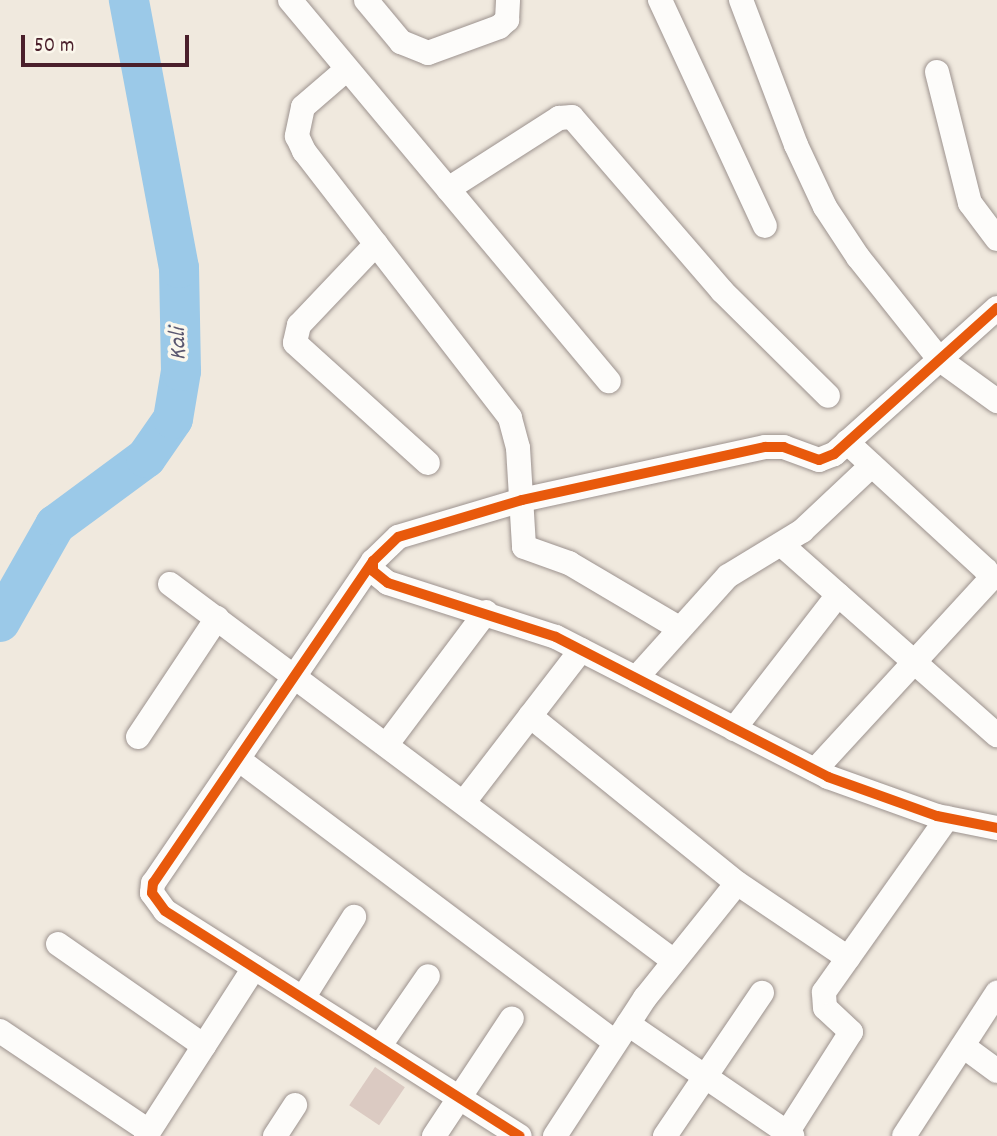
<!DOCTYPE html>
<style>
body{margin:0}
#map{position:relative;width:997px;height:1136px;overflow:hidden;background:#f0e9de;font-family:Dekko,sans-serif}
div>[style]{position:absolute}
.river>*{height:40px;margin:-20px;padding:0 20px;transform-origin:20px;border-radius:20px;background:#9bc9e8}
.building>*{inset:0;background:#dbcac2;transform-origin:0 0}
.roads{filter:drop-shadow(0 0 2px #9c928e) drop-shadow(0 0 2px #9c928e)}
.minor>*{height:24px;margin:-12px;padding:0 12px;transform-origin:12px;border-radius:12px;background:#fdfcfa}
.cycleway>*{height:10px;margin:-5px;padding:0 5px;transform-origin:5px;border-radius:5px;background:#e8590c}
span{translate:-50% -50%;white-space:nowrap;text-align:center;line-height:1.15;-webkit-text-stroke:7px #fbf7ec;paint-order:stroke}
.water-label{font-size:24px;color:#59566f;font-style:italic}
.scale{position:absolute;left:21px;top:35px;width:168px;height:32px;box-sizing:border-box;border:4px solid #4a1f2b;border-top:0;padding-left:9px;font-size:21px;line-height:24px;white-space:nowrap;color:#4a1f2b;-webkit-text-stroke:5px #fbf7ec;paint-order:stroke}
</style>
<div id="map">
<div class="river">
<div style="left:0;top:622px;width:112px;rotate:-60.4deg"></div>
<div style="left:55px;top:525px;width:113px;rotate:-36.4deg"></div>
<div style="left:146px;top:458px;width:47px;rotate:-55.3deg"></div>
<div style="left:173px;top:419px;width:49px;rotate:-80.5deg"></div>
<div style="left:181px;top:371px;width:103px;rotate:-91.1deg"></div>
<div style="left:179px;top:268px;width:273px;rotate:-100.6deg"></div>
</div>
<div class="building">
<div style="left:375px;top:1067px;width:36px;height:46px;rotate:34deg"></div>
</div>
<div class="roads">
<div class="minor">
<div style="left:290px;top:0;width:497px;rotate:50.1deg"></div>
<div style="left:366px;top:0;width:55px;rotate:50.2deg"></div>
<div style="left:401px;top:42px;width:29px;rotate:22deg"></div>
<div style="left:428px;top:53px;width:76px;rotate:-20.1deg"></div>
<div style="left:499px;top:27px;width:11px;rotate:-41deg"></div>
<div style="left:507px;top:20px;width:20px;rotate:-87deg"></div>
<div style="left:660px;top:0;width:249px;rotate:65.1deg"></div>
<div style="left:741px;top:0;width:155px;rotate:69.2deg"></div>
<div style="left:796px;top:145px;width:68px;rotate:64.9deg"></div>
<div style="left:825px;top:207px;width:60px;rotate:56.6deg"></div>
<div style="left:858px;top:257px;width:130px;rotate:51.5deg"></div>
<div style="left:939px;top:359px;width:72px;rotate:35.9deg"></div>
<div style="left:347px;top:69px;width:58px;rotate:139.2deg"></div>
<div style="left:303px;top:107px;width:30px;rotate:102deg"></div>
<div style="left:297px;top:136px;width:17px;rotate:65deg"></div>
<div style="left:304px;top:151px;width:337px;rotate:52.3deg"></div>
<div style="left:510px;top:418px;width:31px;rotate:75deg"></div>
<div style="left:518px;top:448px;width:99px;rotate:86.5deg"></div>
<div style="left:524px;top:547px;width:48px;rotate:19.6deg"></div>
<div style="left:569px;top:563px;width:128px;rotate:30.6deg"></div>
<div style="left:937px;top:72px;width:135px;rotate:75.9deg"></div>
<div style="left:970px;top:203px;width:45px;rotate:53.1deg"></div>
<div style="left:448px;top:189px;width:132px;rotate:-32.6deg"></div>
<div style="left:559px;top:118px;width:13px;rotate:-4deg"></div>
<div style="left:572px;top:117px;width:230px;rotate:49.2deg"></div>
<div style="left:722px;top:291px;width:149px;rotate:44.7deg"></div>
<div style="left:376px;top:244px;width:112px;rotate:133.5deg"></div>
<div style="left:299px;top:325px;width:18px;rotate:103deg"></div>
<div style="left:295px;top:343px;width:179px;rotate:42.1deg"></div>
<div style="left:997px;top:308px;width:219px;rotate:138.1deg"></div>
<div style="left:834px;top:454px;width:16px;rotate:158deg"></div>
<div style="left:819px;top:460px;width:37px;rotate:-160deg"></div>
<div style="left:784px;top:447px;width:19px;rotate:180deg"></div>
<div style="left:765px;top:447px;width:249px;rotate:167.7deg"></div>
<div style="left:522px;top:500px;width:129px;rotate:163.4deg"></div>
<div style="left:398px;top:537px;width:35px;rotate:136deg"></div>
<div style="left:373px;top:561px;width:10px;rotate:90deg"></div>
<div style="left:373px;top:571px;width:19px;rotate:39deg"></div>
<div style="left:388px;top:583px;width:176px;rotate:17.8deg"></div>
<div style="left:556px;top:637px;width:306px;rotate:27.2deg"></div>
<div style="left:828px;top:777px;width:116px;rotate:19.7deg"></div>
<div style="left:937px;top:816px;width:61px;rotate:11.3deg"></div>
<div style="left:782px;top:545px;width:287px;rotate:41.5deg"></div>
<div style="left:373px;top:561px;width:390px;rotate:124.3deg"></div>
<div style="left:153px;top:883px;width:10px;rotate:96deg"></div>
<div style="left:152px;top:893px;width:22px;rotate:54deg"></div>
<div style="left:165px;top:911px;width:420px;rotate:32.4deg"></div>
<div style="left:170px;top:584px;width:629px;rotate:36.8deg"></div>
<div style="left:636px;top:678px;width:137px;rotate:-48deg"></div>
<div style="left:728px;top:576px;width:87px;rotate:-31.3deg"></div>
<div style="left:802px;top:531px;width:96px;rotate:-43.3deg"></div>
<div style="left:530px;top:716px;width:266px;rotate:38.9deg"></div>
<div style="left:737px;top:883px;width:134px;rotate:34deg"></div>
<div style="left:734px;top:729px;width:170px;rotate:-52.2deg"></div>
<div style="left:138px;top:737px;width:143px;rotate:-56.4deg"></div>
<div style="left:387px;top:744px;width:165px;rotate:-53.1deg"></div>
<div style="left:238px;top:759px;width:471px;rotate:36.9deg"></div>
<div style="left:815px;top:770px;width:258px;rotate:-47.4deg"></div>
<div style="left:990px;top:580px;width:11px;rotate:-112deg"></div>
<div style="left:986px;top:570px;width:189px;rotate:-137.4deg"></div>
<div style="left:464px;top:802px;width:192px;rotate:-52.4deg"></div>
<div style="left:58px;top:944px;width:178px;rotate:34.9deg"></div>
<div style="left:303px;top:998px;width:96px;rotate:-57.8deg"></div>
<div style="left:628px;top:1024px;width:199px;rotate:34.3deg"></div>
<div style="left:0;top:1031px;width:179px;rotate:33.9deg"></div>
<div style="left:963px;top:1046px;width:42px;rotate:36.3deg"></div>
<div style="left:379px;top:1047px;width:86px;rotate:-55.4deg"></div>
<div style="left:146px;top:1136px;width:200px;rotate:-57.3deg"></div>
<div style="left:275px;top:1136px;width:37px;rotate:-57deg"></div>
<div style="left:434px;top:1136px;width:141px;rotate:-56.5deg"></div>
<div style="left:555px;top:1136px;width:165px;rotate:-56.9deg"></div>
<div style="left:645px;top:998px;width:147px;rotate:-51.3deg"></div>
<div style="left:665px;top:1136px;width:173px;rotate:-55.9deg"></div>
<div style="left:785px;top:1136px;width:123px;rotate:-57.6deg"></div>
<div style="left:851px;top:1032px;width:35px;rotate:-137deg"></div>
<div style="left:825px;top:1008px;width:16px;rotate:-94deg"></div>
<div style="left:824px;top:992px;width:213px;rotate:-54.7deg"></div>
<div style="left:904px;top:1136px;width:171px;rotate:-57deg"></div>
</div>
</div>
<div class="cycleway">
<div style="left:997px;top:308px;width:219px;rotate:138.1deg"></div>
<div style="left:834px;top:454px;width:16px;rotate:158deg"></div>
<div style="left:819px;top:460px;width:37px;rotate:-160deg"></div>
<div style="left:784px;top:447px;width:19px;rotate:180deg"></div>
<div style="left:765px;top:447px;width:249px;rotate:167.7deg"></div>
<div style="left:522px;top:500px;width:129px;rotate:163.4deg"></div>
<div style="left:398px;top:537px;width:35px;rotate:136deg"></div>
<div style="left:373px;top:561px;width:10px;rotate:90deg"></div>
<div style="left:373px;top:571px;width:19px;rotate:39deg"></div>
<div style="left:388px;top:583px;width:176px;rotate:17.8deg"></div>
<div style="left:556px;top:637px;width:306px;rotate:27.2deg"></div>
<div style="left:828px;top:777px;width:116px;rotate:19.7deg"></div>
<div style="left:937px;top:816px;width:61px;rotate:11.3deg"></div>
<div style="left:373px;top:561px;width:390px;rotate:124.3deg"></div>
<div style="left:153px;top:883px;width:10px;rotate:96deg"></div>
<div style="left:152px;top:893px;width:22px;rotate:54deg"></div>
<div style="left:165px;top:911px;width:420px;rotate:32.4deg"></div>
</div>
<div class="water-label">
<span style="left:180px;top:344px;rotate:-91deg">Kali</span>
</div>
<div class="scale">50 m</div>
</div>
